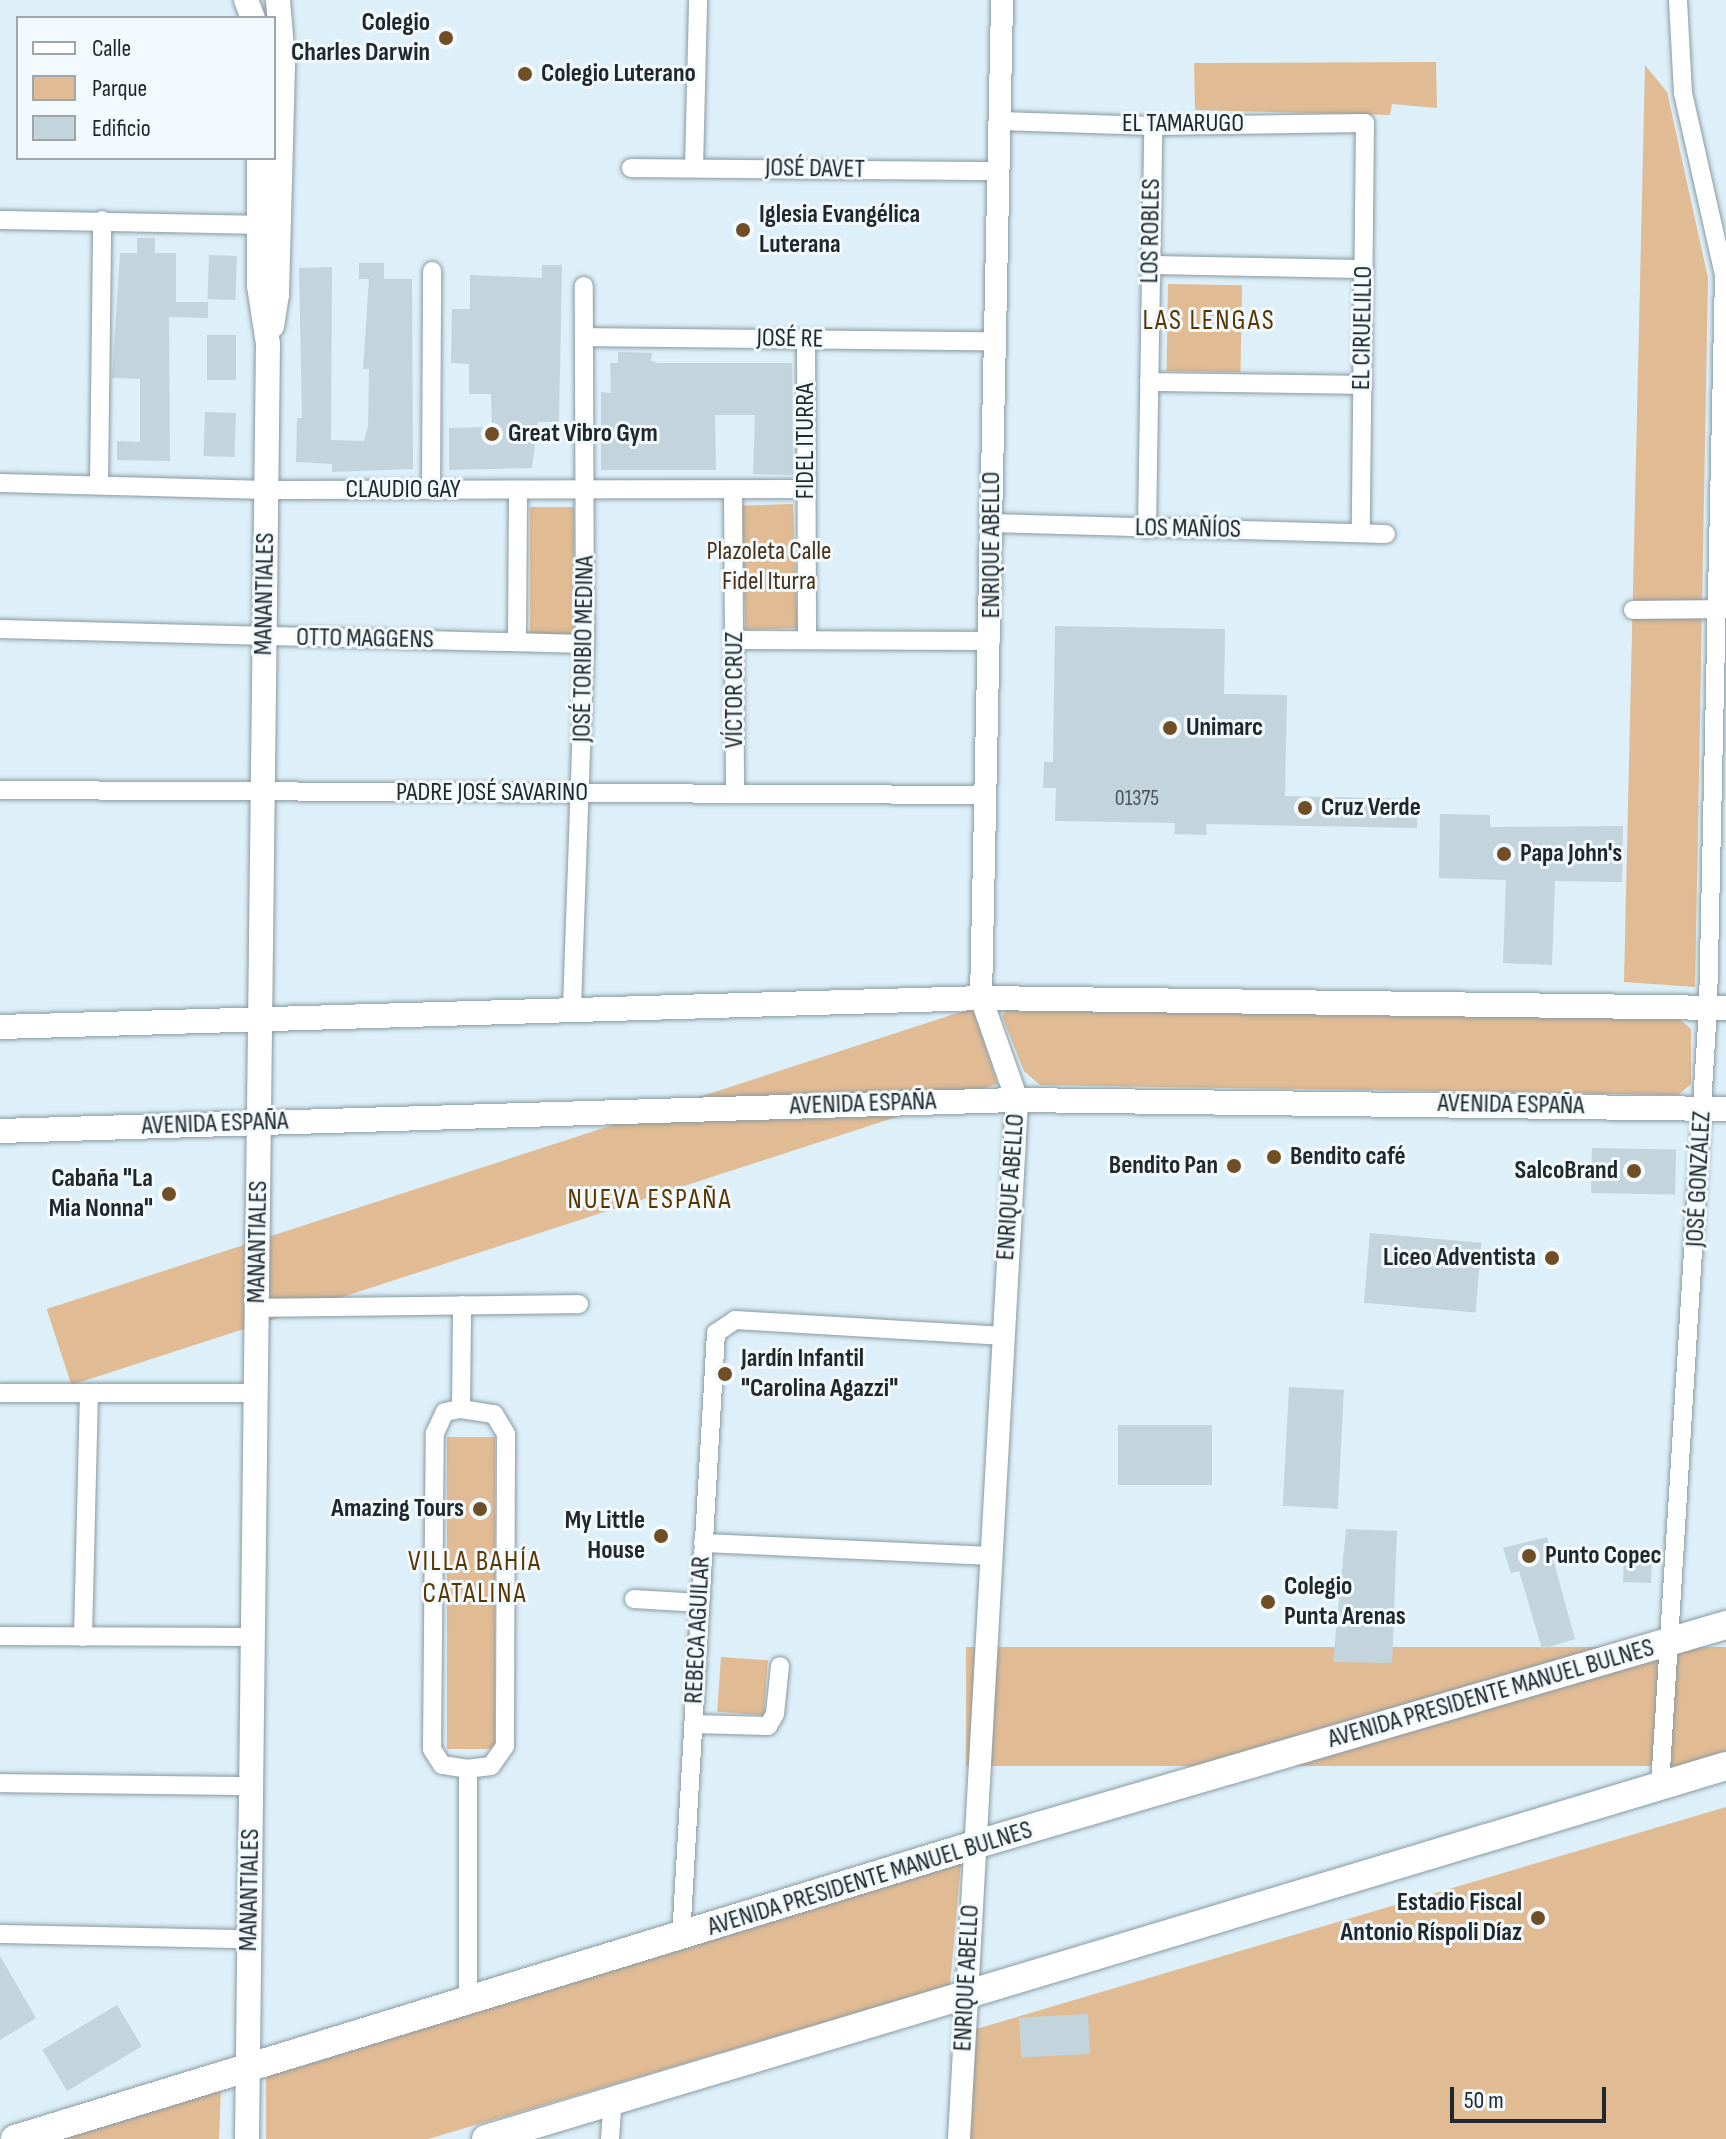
<!DOCTYPE html>
<meta charset="utf-8">
<style>
body{margin:0}
#map{position:relative;width:1726px;height:2139px;overflow:hidden;background:#ddeff8;font-family:"Sofia Sans Condensed",sans-serif}
div>[style]{position:absolute}
.green>*{inset:0;background:#e0bb94;transform-origin:0 0}
.building>*{inset:0;background:#c3d4dd;transform-origin:0 0}
.roads{filter:drop-shadow(0 0 2px #899aa2) drop-shadow(0 0 2px #899aa2)}
.minor>*{height:18px;margin:-9px;padding:0 9px;transform-origin:9px;border-radius:9px;background:#fff}
.tertiary>*{height:22px;margin:-11px;padding:0 11px;transform-origin:11px;border-radius:11px;background:#fff}
.secondary>*{height:24px;margin:-12px;padding:0 12px;transform-origin:12px;border-radius:12px;background:#fff}
.primary>*{height:28px;margin:-14px;padding:0 14px;transform-origin:14px;border-radius:14px;background:#fff}
.dots>*{width:22px;height:22px;translate:-50% -50%;box-sizing:border-box;border:4px solid #f3fafd;border-radius:50%}
span{translate:-50% -50%;white-space:nowrap;text-align:center;line-height:1.15;-webkit-text-stroke:6px #f3fafd;paint-order:stroke}
.number-label{font-size:22px;color:#4a5358}
.number-label span{-webkit-text-stroke-width:0}
.poi-label{font-size:26px;color:#21282b;font-weight:700}
.right{translate:-100% -50%;text-align:right}
.left{translate:0 -50%;text-align:left}
.street-label{font-size:26px;color:#21282b}
.park-label{font-size:26px;color:#483117}
.neighbourhood-label{font-size:28px;color:#593500;letter-spacing:2px}
.legend{position:absolute;left:16px;top:16px;width:260px;height:144px;box-sizing:border-box;background:#f3fafd;border:2px solid #9fa6a9;margin:0;padding:10px 14px;list-style:none;font-size:24px;color:#21282b}
.legend li{display:flex;align-items:center;gap:16px;height:40px}
.legend b{width:40px;border:2px solid #9fa6a9}
.scale{position:absolute;left:1450px;top:2087px;width:156px;height:36px;box-sizing:border-box;border:4px solid #21282b;border-top:0;padding-left:10px;font-size:24px;line-height:28px;white-space:nowrap;color:#21282b;-webkit-text-stroke:6px #f3fafd;paint-order:stroke}
</style>
<div id="map">
<div class="green">
<div style="clip-path:polygon(1436px 62px,1437px 108px,1392px 104px,1390px 115px,1195px 110px,1194px 63px)"></div>
<div style="clip-path:polygon(1645px 65px,1667px 92px,1708px 278px,1695px 987px,1624px 982px)"></div>
<div style="left:1168px;top:284px;width:74px;height:87px;rotate:1deg"></div>
<div style="left:793px;top:504px;width:124px;height:52px;rotate:88deg"></div>
<div style="left:574px;top:507px;width:128px;height:44px;rotate:90deg"></div>
<div style="clip-path:polygon(1008px 1007px,1677px 1017px,1691px 1029px,1691px 1084px,1678px 1095px,1040px 1085px,1024px 1071px,1002px 1016px)"></div>
<div style="left:973px;top:1008px;width:80px;height:974px;rotate:72deg"></div>
<div style="left:447px;top:1437px;width:48px;height:312px"></div>
<div style="left:1726px;top:1647px;width:119px;height:760px;rotate:90deg"></div>
<div style="left:721px;top:1657px;width:47px;height:55px;rotate:4deg"></div>
<div style="clip-path:polygon(1726px 1807px,1726px 2139px,969px 2139px,973px 2030px)"></div>
<div style="clip-path:polygon(961px 1862px,950px 1985px,428px 2139px,266px 2139px,266px 2075px)"></div>
<div style="clip-path:polygon(221px 2087px,219px 2139px,53px 2139px)"></div>
</div>
<div class="building">
<div style="clip-path:polygon(137px 238px,155px 238px,155px 253px,176px 253px,176px 302px,208px 302px,208px 318px,169px 317px,170px 461px,117px 460px,117px 441px,140px 442px,140px 379px,112px 378px,120px 253px,137px 253px)"></div>
<div style="left:209px;top:255px;width:28px;height:44px;rotate:2deg"></div>
<div style="left:359px;top:263px;width:25px;height:16px"></div>
<div style="clip-path:polygon(542px 265px,562px 265px,559px 422px,538px 422px,532px 468px,449px 470px,449px 428px,492px 427px,491px 394px,469px 394px,469px 364px,451px 363px,452px 309px,470px 309px,470px 275px,542px 278px)"></div>
<div style="clip-path:polygon(332px 267px,331px 440px,364px 441px,368px 426px,369px 369px,363px 369px,369px 279px,412px 279px,413px 469px,332px 472px,332px 464px,296px 462px,297px 418px,302px 418px,299px 268px)"></div>
<div style="left:207px;top:335px;width:29px;height:45px"></div>
<div style="clip-path:polygon(618px 352px,652px 353px,651px 361px,658px 363px,792px 363px,793px 475px,753px 474px,755px 415px,715px 415px,716px 470px,601px 470px,601px 392px,611px 393px,610px 363px,618px 363px)"></div>
<div style="left:205px;top:412px;width:31px;height:44px;rotate:2deg"></div>
<div style="clip-path:polygon(1055px 626px,1225px 629px,1224px 694px,1287px 695px,1285px 796px,1418px 799px,1417px 828px,1206px 824px,1207px 835px,1174px 834px,1175px 823px,1055px 821px,1056px 788px,1043px 788px,1044px 762px,1053px 762px)"></div>
<div style="clip-path:polygon(1440px 814px,1490px 815px,1490px 827px,1623px 826px,1622px 882px,1555px 881px,1552px 965px,1503px 963px,1506px 880px,1439px 878px)"></div>
<div style="left:1592px;top:1148px;width:84px;height:45px;rotate:1deg"></div>
<div style="left:1370px;top:1233px;width:112px;height:70px;rotate:5deg"></div>
<div style="left:1289px;top:1387px;width:55px;height:119px;rotate:3deg"></div>
<div style="left:1118px;top:1425px;width:94px;height:60px"></div>
<div style="clip-path:polygon(1346px 1529px,1397px 1531px,1392px 1663px,1333px 1662px)"></div>
<div style="clip-path:polygon(1547px 1537px,1575px 1639px,1542px 1649px,1519px 1571px,1511px 1573px,1503px 1548px)"></div>
<div style="left:1624px;top:1556px;width:28px;height:26px;rotate:2deg"></div>
<div style="clip-path:polygon(0 1956px,36px 2018px,0 2040px)"></div>
<div style="left:117px;top:2005px;width:48px;height:87px;rotate:59deg"></div>
<div style="left:1088px;top:2014px;width:40px;height:69px;rotate:87deg"></div>
</div>
<div class="roads">
<div class="minor">
<div style="left:1000px;top:121px;width:153px;rotate:1.9deg"></div>
<div style="left:1153px;top:126px;width:212px;rotate:-0.8deg"></div>
<div style="left:1365px;top:123px;width:410px;rotate:90.6deg"></div>
<div style="left:631px;top:168px;width:368px;rotate:0.5deg"></div>
<div style="left:694px;top:168px;width:168px;rotate:-88.6deg"></div>
<div style="left:0;top:220px;width:257px;rotate:1.1deg"></div>
<div style="left:1150px;top:265px;width:214px;rotate:1.1deg"></div>
<div style="left:584px;top:337px;width:412px;rotate:0.6deg"></div>
<div style="left:806px;top:339px;width:300px;rotate:89.8deg"></div>
<div style="left:1149px;top:382px;width:214px;rotate:0.8deg"></div>
<div style="left:0;top:483px;width:267px;rotate:1.5deg"></div>
<div style="left:267px;top:490px;width:539px;rotate:-0.11deg"></div>
<div style="left:99px;top:484px;width:264px;rotate:-89.3deg"></div>
<div style="left:431px;top:490px;width:219px;rotate:-89.7deg"></div>
<div style="left:733px;top:492px;width:301px;rotate:89.6deg"></div>
<div style="left:990px;top:523px;width:396px;rotate:1.6deg"></div>
<div style="left:1147px;top:529px;width:403px;rotate:-89.1deg"></div>
<div style="left:1633px;top:610px;width:93px;rotate:-0.6deg"></div>
<div style="left:0;top:629px;width:585px;rotate:1.47deg"></div>
<div style="left:735px;top:640px;width:256px;rotate:0.2deg"></div>
<div style="left:517px;top:641px;width:150px;rotate:-89.6deg"></div>
<div style="left:0;top:790px;width:984px;rotate:0.29deg"></div>
<div style="left:572px;top:1008px;width:364px;rotate:-88deg"></div>
<div style="left:585px;top:644px;width:358px;rotate:-90.2deg"></div>
<div style="left:257px;top:1308px;width:322px;rotate:-0.7deg"></div>
<div style="left:0;top:1393px;width:256px"></div>
<div style="left:461px;top:1409px;width:33px;rotate:9deg"></div>
<div style="left:494px;top:1414px;width:23px;rotate:59deg"></div>
<div style="left:506px;top:1434px;width:312px;rotate:90.2deg"></div>
<div style="left:505px;top:1746px;width:24px;rotate:125deg"></div>
<div style="left:491px;top:1766px;width:23px;rotate:173deg"></div>
<div style="left:468px;top:1769px;width:26px;rotate:-171deg"></div>
<div style="left:442px;top:1765px;width:19px;rotate:-122deg"></div>
<div style="left:432px;top:1749px;width:316px;rotate:-89.5deg"></div>
<div style="left:435px;top:1433px;width:23px;rotate:-65deg"></div>
<div style="left:445px;top:1412px;width:16px;rotate:-11deg"></div>
<div style="left:461px;top:1409px;width:104px;rotate:-89.4deg"></div>
<div style="left:703px;top:1543px;width:285px;rotate:2.6deg"></div>
<div style="left:634px;top:1599px;width:66px;rotate:3.5deg"></div>
<div style="left:0;top:1636px;width:253px;rotate:0.2deg"></div>
<div style="left:83px;top:1637px;width:244px;rotate:-88.6deg"></div>
<div style="left:693px;top:1724px;width:75px;rotate:1.5deg"></div>
<div style="left:768px;top:1726px;width:14px;rotate:-60deg"></div>
<div style="left:775px;top:1714px;width:48px;rotate:-84.1deg"></div>
<div style="left:0;top:1783px;width:251px;rotate:0.7deg"></div>
<div style="left:1660px;top:1786px;width:779px;rotate:-86.47deg"></div>
<div style="left:1708px;top:1008px;width:733px;rotate:-88.75deg"></div>
<div style="left:1724px;top:275px;width:187px;rotate:-102.7deg"></div>
<div style="left:1683px;top:93px;width:93px;rotate:-93.1deg"></div>
<div style="left:0;top:1934px;width:249px;rotate:1.2deg"></div>
<div style="left:681px;top:1938px;width:606px;rotate:-86.69deg"></div>
<div style="left:716px;top:1333px;width:23px;rotate:-34deg"></div>
<div style="left:735px;top:1320px;width:266px;rotate:3.4deg"></div>
<div style="left:468px;top:2001px;width:232px;rotate:-90deg"></div>
<div style="left:610px;top:2139px;width:39px;rotate:-86deg"></div>
</div>
<div class="tertiary">
<div style="left:959px;top:2139px;width:1041px;rotate:-86.8deg"></div>
<div style="left:1017px;top:1100px;width:108px;rotate:-109.4deg"></div>
<div style="left:981px;top:998px;width:998px;rotate:-88.79deg"></div>
</div>
<div class="secondary">
<div style="left:246px;top:0;width:19px;rotate:69deg"></div>
<div style="left:272px;top:326px;width:31px;rotate:-81deg"></div>
<div style="left:277px;top:295px;width:234px;rotate:-88.5deg"></div>
<div style="left:283px;top:61px;width:61px;rotate:-94.7deg"></div>
<div style="left:0;top:1027px;width:981px;rotate:-1.69deg"></div>
<div style="left:981px;top:998px;width:745px;rotate:0.77deg"></div>
<div style="left:0;top:1131px;width:1017px;rotate:-1.75deg"></div>
<div style="left:1017px;top:1100px;width:709px;rotate:0.73deg"></div>
<div style="left:247px;top:2139px;width:1795px;rotate:-89.33deg"></div>
<div style="left:268px;top:344px;width:59px;rotate:-98.8deg"></div>
<div style="left:259px;top:286px;width:128px;rotate:-90deg"></div>
</div>
<div class="primary">
<div style="left:15px;top:2139px;width:1003px;rotate:-17.04deg"></div>
<div style="left:974px;top:1845px;width:784px;rotate:-16.31deg"></div>
<div style="left:486px;top:2139px;width:1295px;rotate:-16.74deg"></div>
</div>
</div>
<div class="dots">
<div style="left:446px;top:38px;background:#704e26"></div>
<div style="left:525px;top:74px;background:#704e26"></div>
<div style="left:743px;top:230px;background:#704e26"></div>
<div style="left:492px;top:434px;background:#704e26"></div>
<div style="left:1170px;top:728px;background:#704e26"></div>
<div style="left:1305px;top:808px;background:#704e26"></div>
<div style="left:1504px;top:854px;background:#704e26"></div>
<div style="left:1274px;top:1157px;background:#704e26"></div>
<div style="left:1234px;top:1166px;background:#704e26"></div>
<div style="left:1634px;top:1171px;background:#704e26"></div>
<div style="left:169px;top:1194px;background:#704e26"></div>
<div style="left:1552px;top:1258px;background:#704e26"></div>
<div style="left:725px;top:1374px;background:#704e26"></div>
<div style="left:480px;top:1509px;background:#704e26"></div>
<div style="left:661px;top:1536px;background:#704e26"></div>
<div style="left:1529px;top:1556px;background:#704e26"></div>
<div style="left:1268px;top:1602px;background:#704e26"></div>
<div style="left:1538px;top:1918px;background:#704e26"></div>
</div>
<div class="number-label">
<span style="left:1137px;top:799px">01375</span>
</div>
<div class="poi-label">
<span class="right" style="left:430px;top:38px">Colegio<br>Charles Darwin</span>
<span class="left" style="left:541px;top:74px">Colegio Luterano</span>
<span class="left" style="left:759px;top:230px">Iglesia Evangélica<br>Luterana</span>
<span class="left" style="left:508px;top:434px">Great Vibro Gym</span>
<span class="left" style="left:1186px;top:728px">Unimarc</span>
<span class="left" style="left:1321px;top:808px">Cruz Verde</span>
<span class="left" style="left:1520px;top:854px">Papa John's</span>
<span class="left" style="left:1290px;top:1157px">Bendito café</span>
<span class="right" style="left:1218px;top:1166px">Bendito Pan</span>
<span class="right" style="left:1618px;top:1171px">SalcoBrand</span>
<span class="right" style="left:153px;top:1194px">Cabaña "La<br>Mia Nonna"</span>
<span class="right" style="left:1536px;top:1258px">Liceo Adventista</span>
<span class="left" style="left:741px;top:1374px">Jardín Infantil<br>"Carolina Agazzi"</span>
<span class="right" style="left:464px;top:1509px">Amazing Tours</span>
<span class="right" style="left:645px;top:1536px">My Little<br>House</span>
<span class="left" style="left:1545px;top:1556px">Punto Copec</span>
<span class="left" style="left:1284px;top:1602px">Colegio<br>Punta Arenas</span>
<span class="right" style="left:1522px;top:1918px">Estadio Fiscal<br>Antonio Ríspoli Díaz</span>
</div>
<div class="street-label">
<span style="left:1183px;top:124px">EL TAMARUGO</span>
<span style="left:815px;top:169px;rotate:1deg">JOSÉ DAVET</span>
<span style="left:1151px;top:231px;rotate:-89deg">LOS ROBLES</span>
<span style="left:1363px;top:328px;rotate:-89deg">EL CIRUELILLO</span>
<span style="left:790px;top:339px;rotate:1deg">JOSÉ RE</span>
<span style="left:806px;top:441px;rotate:-90deg">FIDEL ITURRA</span>
<span style="left:403px;top:490px">CLAUDIO GAY</span>
<span style="left:1188px;top:529px;rotate:1deg">LOS MAÑÍOS</span>
<span style="left:992px;top:545px;rotate:-90deg">ENRIQUE ABELLO</span>
<span style="left:265px;top:594px;rotate:-89deg">MANANTIALES</span>
<span style="left:365px;top:639px;rotate:1deg">OTTO MAGGENS</span>
<span style="left:584px;top:649px;rotate:-89deg">JOSÉ TORIBIO MEDINA</span>
<span style="left:735px;top:690px;rotate:-90deg">VÍCTOR CRUZ</span>
<span style="left:492px;top:793px">PADRE JOSÉ SAVARINO</span>
<span style="left:863px;top:1104px;rotate:-2deg">AVENIDA ESPAÑA</span>
<span style="left:1511px;top:1105px;rotate:1deg">AVENIDA ESPAÑA</span>
<span style="left:215px;top:1124px;rotate:-2deg">AVENIDA ESPAÑA</span>
<span style="left:1699px;top:1179px;rotate:-87deg">JOSÉ GONZÁLEZ</span>
<span style="left:1011px;top:1187px;rotate:-86deg">ENRIQUE ABELLO</span>
<span style="left:258px;top:1242px;rotate:-89deg">MANANTIALES</span>
<span style="left:698px;top:1630px;rotate:-87deg">REBECA AGUILAR</span>
<span style="left:1491px;top:1694px;rotate:-16deg">AVENIDA PRESIDENTE MANUEL BULNES</span>
<span style="left:870px;top:1879px;rotate:-17deg">AVENIDA PRESIDENTE MANUEL BULNES</span>
<span style="left:250px;top:1890px;rotate:-89deg">MANANTIALES</span>
<span style="left:967px;top:1978px;rotate:-87deg">ENRIQUE ABELLO</span>
</div>
<div class="park-label">
<span style="left:769px;top:567px">Plazoleta Calle<br>Fidel Iturra</span>
</div>
<div class="neighbourhood-label">
<span style="left:1209px;top:321px">LAS LENGAS</span>
<span style="left:650px;top:1200px">NUEVA ESPAÑA</span>
<span style="left:475px;top:1578px">VILLA BAHÍA<br>CATALINA</span>
</div>
<ul class="legend">
<li><b style="height:10px;background:#fff"></b>Calle</li>
<li><b style="height:22px;background:#e0bb94"></b>Parque</li>
<li><b style="height:22px;background:#c3d4dd"></b>Edificio</li>
</ul>
<div class="scale">50 m</div>
</div>
